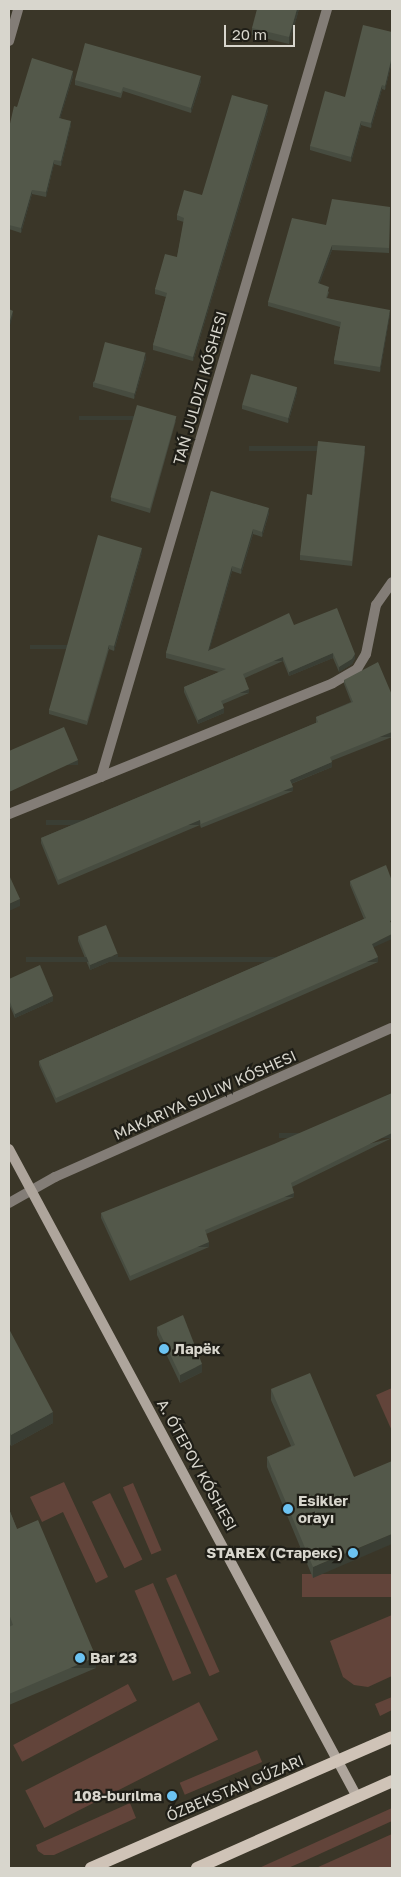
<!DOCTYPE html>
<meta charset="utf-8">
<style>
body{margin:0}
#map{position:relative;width:401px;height:1877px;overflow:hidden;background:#3a3628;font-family:"Golos Text",sans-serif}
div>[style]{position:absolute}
.green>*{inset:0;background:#62443a;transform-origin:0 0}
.service>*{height:10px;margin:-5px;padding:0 5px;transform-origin:5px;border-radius:5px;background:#837d77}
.minor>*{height:10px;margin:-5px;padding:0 5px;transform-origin:5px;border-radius:5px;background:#837d77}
.secondary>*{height:10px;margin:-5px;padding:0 5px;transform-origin:5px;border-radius:5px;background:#aea59c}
.primary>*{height:12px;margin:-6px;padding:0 6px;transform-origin:6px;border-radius:6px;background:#cfc3b7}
.wall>*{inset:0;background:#474c40}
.shaded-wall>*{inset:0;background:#3a3e34;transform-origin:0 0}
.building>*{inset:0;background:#53584a;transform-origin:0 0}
.dots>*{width:14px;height:14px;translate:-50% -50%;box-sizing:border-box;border:2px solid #1f1e17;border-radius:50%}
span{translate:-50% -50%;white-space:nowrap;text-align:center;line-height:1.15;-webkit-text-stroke:4.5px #1f1e17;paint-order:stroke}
.street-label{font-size:15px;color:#d8d6cd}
.poi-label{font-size:15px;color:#d8d6cd;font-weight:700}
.left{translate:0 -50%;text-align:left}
.right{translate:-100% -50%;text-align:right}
.frame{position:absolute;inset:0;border:10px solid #d8d6cd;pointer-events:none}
.scale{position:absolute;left:224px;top:25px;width:71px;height:22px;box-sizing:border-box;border:2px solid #d8d6cd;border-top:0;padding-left:6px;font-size:15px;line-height:18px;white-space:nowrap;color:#d8d6cd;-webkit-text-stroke:4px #1f1e17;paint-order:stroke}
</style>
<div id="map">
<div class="green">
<div style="clip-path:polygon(392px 1388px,392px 1431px,376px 1395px)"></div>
<div style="clip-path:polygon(64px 1482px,108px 1577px,96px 1583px,63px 1512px,42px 1522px,30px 1497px)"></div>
<div style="left:133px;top:1483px;width:73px;height:11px;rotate:67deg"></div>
<div style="left:110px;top:1493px;width:74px;height:20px;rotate:64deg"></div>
<div style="left:176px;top:1574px;width:107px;height:11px;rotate:66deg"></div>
<div style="left:392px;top:1574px;width:23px;height:90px;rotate:90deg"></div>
<div style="left:153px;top:1583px;width:98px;height:20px;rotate:67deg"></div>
<div style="clip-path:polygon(392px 1615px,392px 1676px,368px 1687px,354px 1685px,343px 1677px,330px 1641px)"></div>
<div style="left:128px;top:1684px;width:19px;height:130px;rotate:62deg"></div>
<div style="clip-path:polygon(392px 1697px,392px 1710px,380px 1716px,375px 1704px)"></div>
<div style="left:199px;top:1702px;width:42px;height:195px;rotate:63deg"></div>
<div style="left:257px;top:1750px;width:13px;height:84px;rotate:67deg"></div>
<div style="clip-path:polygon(130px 1803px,136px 1818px,54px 1855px,44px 1855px,38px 1851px,36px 1845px)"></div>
<div style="clip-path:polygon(392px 1808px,392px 1821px,302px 1862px,288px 1868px,259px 1868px)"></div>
<div style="clip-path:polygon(392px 1834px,392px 1868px,316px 1868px)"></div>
</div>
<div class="service">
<div style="left:333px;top:683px;width:28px;rotate:-30deg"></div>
<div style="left:357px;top:669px;width:17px;rotate:-59deg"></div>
<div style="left:366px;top:654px;width:50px;rotate:-78.5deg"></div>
<div style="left:376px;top:605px;width:28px;rotate:-55deg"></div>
</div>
<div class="minor">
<div style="left:9px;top:41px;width:33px;rotate:-74deg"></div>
<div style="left:101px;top:777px;width:801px;rotate:-73.6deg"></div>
<div style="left:9px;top:814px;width:349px;rotate:-22deg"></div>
<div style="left:9px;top:1203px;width:53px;rotate:-29.5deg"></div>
<div style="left:55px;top:1177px;width:368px;rotate:-23.9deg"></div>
</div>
<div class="secondary">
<div style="left:9px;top:1149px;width:736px;rotate:61.76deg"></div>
</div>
<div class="primary">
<div style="left:91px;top:1868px;width:328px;rotate:-23.5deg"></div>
<div style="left:197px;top:1868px;width:214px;rotate:-24deg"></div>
</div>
<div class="wall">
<div style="clip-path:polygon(299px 9px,289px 44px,252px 35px,252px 28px)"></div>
<div style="clip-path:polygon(392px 32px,392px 61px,385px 90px,382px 89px,371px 128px,361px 125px,351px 162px,310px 150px,310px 146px)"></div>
<div style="clip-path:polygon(73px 76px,60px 118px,71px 125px,61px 166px,54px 164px,46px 197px,32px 194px,21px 233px,9px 229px,9px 128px,17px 107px)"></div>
<div style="clip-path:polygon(75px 80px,201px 81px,191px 113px,123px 91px,121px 98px,75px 85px)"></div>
<div style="clip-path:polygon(268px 110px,193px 361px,153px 350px,153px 345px,166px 297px,155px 294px,155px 289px,177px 257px,184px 222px,177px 220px,177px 215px,202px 195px)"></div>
<div style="clip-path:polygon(390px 207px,389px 253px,332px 250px,319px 284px,329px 292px,327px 298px,390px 314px,380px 372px,334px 364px,334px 360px,340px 327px,268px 306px,268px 302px,326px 225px)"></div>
<div style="clip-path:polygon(146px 358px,134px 399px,93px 387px,93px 382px)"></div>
<div style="clip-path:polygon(297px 392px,288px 423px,242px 409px,242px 405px)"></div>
<div style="clip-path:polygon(176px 420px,150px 513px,111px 501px,111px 497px)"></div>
<div style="clip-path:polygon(365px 451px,352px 566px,300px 560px,300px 555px,312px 495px)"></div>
<div style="clip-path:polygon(211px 491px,269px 513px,262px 537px,253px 534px,241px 574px,232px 571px,209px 650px,294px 625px,355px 658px,352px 664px,339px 672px,333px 658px,289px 676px,283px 661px,245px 678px,249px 693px,223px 704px,224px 713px,198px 724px,184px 692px,184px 687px,219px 672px,166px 658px,166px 653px)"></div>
<div style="clip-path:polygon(142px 552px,114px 651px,109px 649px,87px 725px,49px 714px,49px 710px)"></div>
<div style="clip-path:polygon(344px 680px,392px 695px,392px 737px,331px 761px,332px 767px,291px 784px,293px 791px,201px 828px,200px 825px,58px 885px,41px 843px,41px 838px,316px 723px,316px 717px,351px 702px,344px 684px)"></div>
<div style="clip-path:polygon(350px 881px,392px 924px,373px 947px,378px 962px,56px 1103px,39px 1065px,39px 1061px,364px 919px,350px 885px)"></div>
<div style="clip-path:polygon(78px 937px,118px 958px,90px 970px,78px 941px)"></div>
<div style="clip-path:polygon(9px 979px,53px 1001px,15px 1018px,9px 1004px)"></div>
<div style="clip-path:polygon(392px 1138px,292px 1187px,294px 1197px,206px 1234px,209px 1247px,130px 1281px,101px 1218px,101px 1213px)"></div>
<div style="clip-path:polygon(157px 1327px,202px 1372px,180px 1383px,157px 1335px)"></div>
<div style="clip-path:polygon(9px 1329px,53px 1423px,11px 1446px,9px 1443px)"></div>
<div style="clip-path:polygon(271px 1389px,354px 1477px,313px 1578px,267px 1467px,267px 1457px,291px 1446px,271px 1400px)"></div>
<div style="clip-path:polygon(9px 1509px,17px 1529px,96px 1668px,9px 1705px,9px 1627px,10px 1627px,9px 1625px)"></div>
</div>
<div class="shaded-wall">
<div style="clip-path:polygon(297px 9px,299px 9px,289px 44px,289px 37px)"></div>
<div style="clip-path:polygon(392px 56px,392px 61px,385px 90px,385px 86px)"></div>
<div style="clip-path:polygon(73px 71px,73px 76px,59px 122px,59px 118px)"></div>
<div style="clip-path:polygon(201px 76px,201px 81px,191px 113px,191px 108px)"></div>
<div style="clip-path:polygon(382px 85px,382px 89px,371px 128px,371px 123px)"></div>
<div style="clip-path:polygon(268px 105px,268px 110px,193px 361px,193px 357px)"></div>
<div style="clip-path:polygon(71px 121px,71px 125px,61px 166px,61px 161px)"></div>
<div style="clip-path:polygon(361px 121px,361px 125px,351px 162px,351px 157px)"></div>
<div style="clip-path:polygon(54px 160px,54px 164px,46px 197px,46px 192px)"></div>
<div style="clip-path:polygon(32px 190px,32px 194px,21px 233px,21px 228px)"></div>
<div style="clip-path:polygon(332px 245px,332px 250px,318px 288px,318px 283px)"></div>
<div style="clip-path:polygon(390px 310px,390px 314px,380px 372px,380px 367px)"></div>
<div style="clip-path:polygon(13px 311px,13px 315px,9px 329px,9px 324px)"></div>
<div style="clip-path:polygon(146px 353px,146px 358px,134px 399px,134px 395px)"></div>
<div style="clip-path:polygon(297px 387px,297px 392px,288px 423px,288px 418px)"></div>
<div style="left:176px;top:416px;width:4px;height:97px;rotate:90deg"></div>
<div style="left:365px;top:446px;width:5px;height:116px;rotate:90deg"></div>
<div style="clip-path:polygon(269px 508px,269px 513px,262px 537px,262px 532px)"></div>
<div style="clip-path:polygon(253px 529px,253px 534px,241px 574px,241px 569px)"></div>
<div style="clip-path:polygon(142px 548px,142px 552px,114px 651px,114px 646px)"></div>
<div style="clip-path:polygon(232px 566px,232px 571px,208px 655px,208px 651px)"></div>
<div style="left:109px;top:645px;width:4px;height:79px;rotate:90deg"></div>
<div style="clip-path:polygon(333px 653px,333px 658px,289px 676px,289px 672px)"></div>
<div style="clip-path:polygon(355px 654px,355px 658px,352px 664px,339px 672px,339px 667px)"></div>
<div style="left:283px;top:657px;width:4px;height:43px;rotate:90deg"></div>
<div style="left:249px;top:689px;width:4px;height:30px;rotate:90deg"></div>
<div style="clip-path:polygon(224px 708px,224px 713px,198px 724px,198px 720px)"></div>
<div style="left:392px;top:732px;width:5px;height:67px;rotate:90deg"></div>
<div style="left:78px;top:760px;width:5px;height:76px;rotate:90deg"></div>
<div style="clip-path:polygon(332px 762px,332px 767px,290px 784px,290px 780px)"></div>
<div style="left:293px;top:787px;width:4px;height:99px;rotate:90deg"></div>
<div style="left:200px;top:820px;width:5px;height:154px;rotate:90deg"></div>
<div style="clip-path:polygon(20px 899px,20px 906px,9px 911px,9px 904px)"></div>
<div style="clip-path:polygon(392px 934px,392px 939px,372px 948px,372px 944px)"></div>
<div style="clip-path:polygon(118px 954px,118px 958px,90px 970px,90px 965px)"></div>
<div style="left:378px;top:957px;width:5px;height:352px;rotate:90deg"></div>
<div style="clip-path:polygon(53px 996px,53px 1001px,15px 1018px,15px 1014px)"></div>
<div style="left:392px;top:1133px;width:5px;height:113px;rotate:90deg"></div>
<div style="left:294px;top:1193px;width:4px;height:96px;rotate:90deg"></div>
<div style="left:209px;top:1242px;width:5px;height:86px;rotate:90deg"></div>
<div style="clip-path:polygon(202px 1364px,202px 1372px,180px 1383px,180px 1375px)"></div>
<div style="clip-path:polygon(53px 1412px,53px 1423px,11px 1446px,11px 1435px)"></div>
<div style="clip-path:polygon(392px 1534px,392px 1544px,313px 1578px,313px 1567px)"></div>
<div style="left:96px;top:1657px;width:11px;height:95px;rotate:90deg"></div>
</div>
<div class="building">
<div style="clip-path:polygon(257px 9px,297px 9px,289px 37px,252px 28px)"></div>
<div style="clip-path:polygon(363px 25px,392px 32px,392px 56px,385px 86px,382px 85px,371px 123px,361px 121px,351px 157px,310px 146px,325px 91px,345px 97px)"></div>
<div style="clip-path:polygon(85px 43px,201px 76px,191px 108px,123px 87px,121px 93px,75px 80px)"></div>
<div style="clip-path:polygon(32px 58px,73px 71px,59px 118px,71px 121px,61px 161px,54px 160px,46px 192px,32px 190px,21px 228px,9px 225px,9px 128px,14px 106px,17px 107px)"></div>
<div style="clip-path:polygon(232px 95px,268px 105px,193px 357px,153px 345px,167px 293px,155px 289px,165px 254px,177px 257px,184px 218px,177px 215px,184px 190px,202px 195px)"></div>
<div style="clip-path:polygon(332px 199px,390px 207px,389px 248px,332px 245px,318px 283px,329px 287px,326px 298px,390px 310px,380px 367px,334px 360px,341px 322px,268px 302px,292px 218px,326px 225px)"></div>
<div style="clip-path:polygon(9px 309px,13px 311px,9px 324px)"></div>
<div style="left:105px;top:342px;width:42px;height:42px;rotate:15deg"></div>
<div style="left:251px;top:374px;width:48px;height:32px;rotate:16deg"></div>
<div style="left:137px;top:405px;width:41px;height:96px;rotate:16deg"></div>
<div style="clip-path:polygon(318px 441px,365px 446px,352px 561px,300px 555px,307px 494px,312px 495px)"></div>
<div style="clip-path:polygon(211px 491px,269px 508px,262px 532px,253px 529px,241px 569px,232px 566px,208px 651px,289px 613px,294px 625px,337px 608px,355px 654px,352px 659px,339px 667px,333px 653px,289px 672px,283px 657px,243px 674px,249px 689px,221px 701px,224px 708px,198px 720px,184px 687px,226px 669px,166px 653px)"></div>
<div style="clip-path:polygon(98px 535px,142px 548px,114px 646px,109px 645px,87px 721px,49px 710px)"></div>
<div style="clip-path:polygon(378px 662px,392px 695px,392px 732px,330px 757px,332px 762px,290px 780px,293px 787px,201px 824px,200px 820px,58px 880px,41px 838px,318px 722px,316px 717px,353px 702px,344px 680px)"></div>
<div style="clip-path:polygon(64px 727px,78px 760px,9px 792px,9px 751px)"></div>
<div style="clip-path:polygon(386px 865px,392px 881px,392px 920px,390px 921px,392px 925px,392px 934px,372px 944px,378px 957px,56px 1098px,39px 1061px,366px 918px,350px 881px)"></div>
<div style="clip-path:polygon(9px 875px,20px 899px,9px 904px)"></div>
<div style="left:106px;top:925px;width:31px;height:30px;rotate:68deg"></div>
<div style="clip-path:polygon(40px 965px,53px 996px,15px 1014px,9px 1000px,9px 979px)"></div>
<div style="clip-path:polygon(392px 1093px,392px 1133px,291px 1183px,294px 1193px,205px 1230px,209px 1242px,130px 1276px,101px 1213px,274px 1144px)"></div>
<div style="clip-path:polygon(183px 1315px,202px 1364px,180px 1375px,157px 1327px)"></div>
<div style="clip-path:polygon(9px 1329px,53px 1412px,11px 1435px,9px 1431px)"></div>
<div style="clip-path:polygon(310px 1373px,354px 1477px,392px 1461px,392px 1534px,313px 1567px,267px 1457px,295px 1445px,271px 1389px)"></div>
<div style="clip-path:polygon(9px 1509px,17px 1529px,38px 1520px,96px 1657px,9px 1694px,9px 1627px,13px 1625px,9px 1614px)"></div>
</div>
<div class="dots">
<div style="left:164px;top:1349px;background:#6cc3f2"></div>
<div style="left:288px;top:1509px;background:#6cc3f2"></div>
<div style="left:353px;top:1553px;background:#6cc3f2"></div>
<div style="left:80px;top:1658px;background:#6cc3f2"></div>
<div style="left:172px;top:1796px;background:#6cc3f2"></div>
</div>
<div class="street-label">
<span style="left:200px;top:388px;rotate:-74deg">TAŃ JULDIZI KÓSHESI</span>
<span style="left:205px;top:1095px;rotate:-24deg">MAKARIYA SULIW KÓSHESI</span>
<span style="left:197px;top:1465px;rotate:61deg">A. ÓTEPOV KÓSHESI</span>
<span style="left:235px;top:1788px;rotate:-23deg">ÓZBEKSTAN GÚZARI</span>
</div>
<div class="poi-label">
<span class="left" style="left:174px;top:1349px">Ларёк</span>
<span class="left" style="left:298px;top:1509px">Esikler<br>orayı</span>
<span class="right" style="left:343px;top:1553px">STAREX (Старекс)</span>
<span class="left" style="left:90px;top:1658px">Bar 23</span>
<span class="right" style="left:162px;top:1796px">108-burılma</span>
</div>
<div class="frame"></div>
<div class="scale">20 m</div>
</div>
